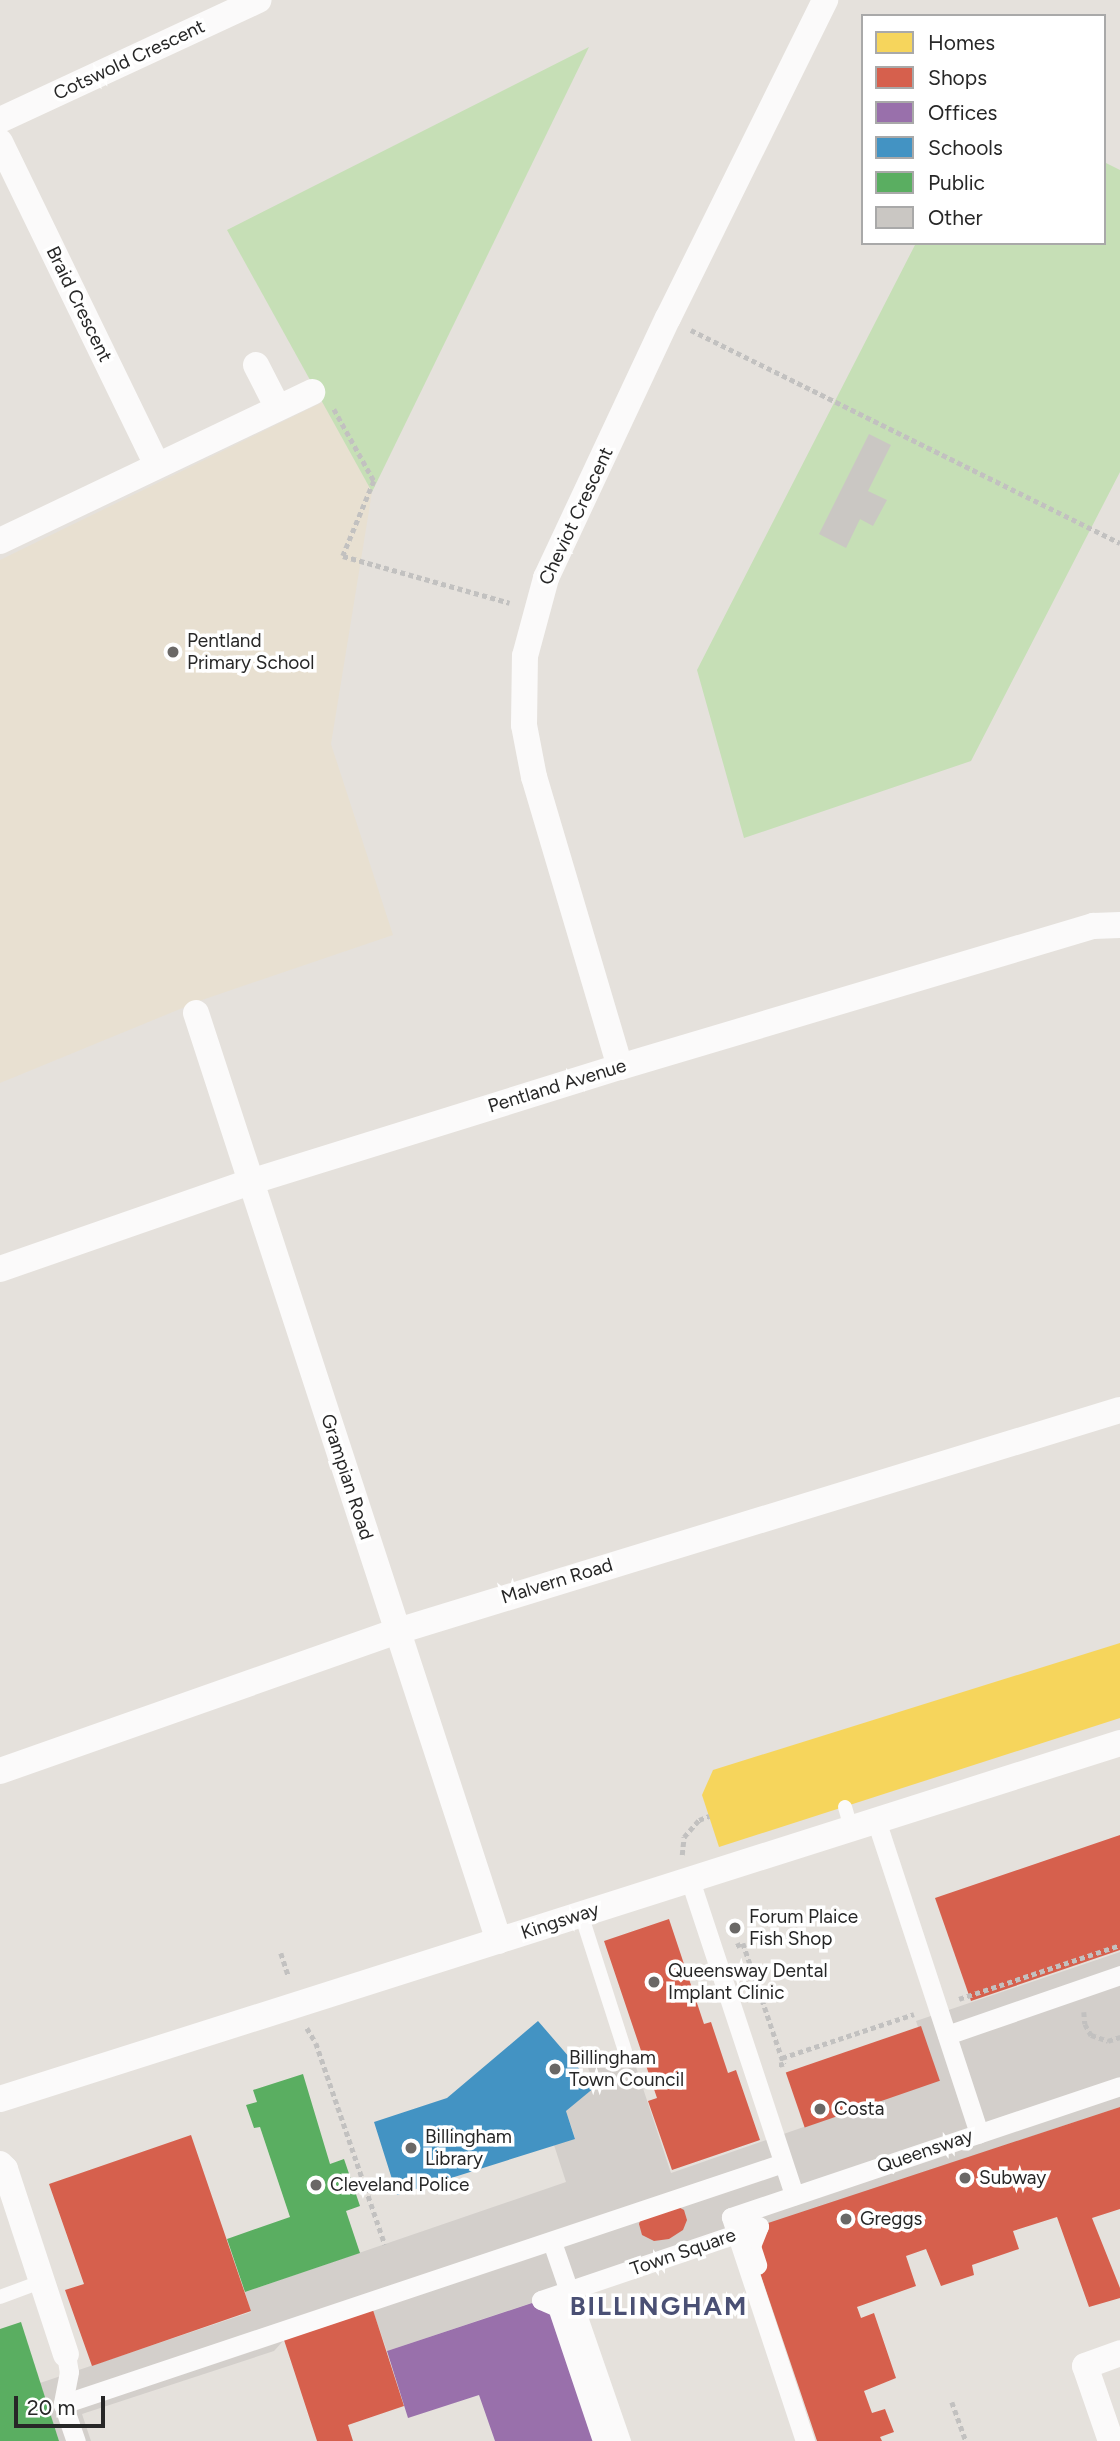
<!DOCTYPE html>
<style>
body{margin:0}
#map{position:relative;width:1120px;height:2441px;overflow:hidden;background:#e5e1dc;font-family:Figtree,sans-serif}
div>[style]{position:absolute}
.education>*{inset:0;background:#e8e0d1}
.green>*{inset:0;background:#c6dfb6}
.plaza>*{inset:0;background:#d3cfcb}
.homes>*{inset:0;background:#f6d55c}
.shops>*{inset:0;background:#d6604d;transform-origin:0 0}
.offices>*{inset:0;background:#9970ab}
.schools>*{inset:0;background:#4393c3}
.public>*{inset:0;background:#5aae61}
.building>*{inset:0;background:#cac7c3}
.path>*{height:4.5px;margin-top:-2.25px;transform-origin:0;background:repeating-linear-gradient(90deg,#c2c1c0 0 5px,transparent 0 8.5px)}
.service>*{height:14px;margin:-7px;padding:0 7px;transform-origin:7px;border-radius:7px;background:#fbfafa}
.pedestrian>*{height:19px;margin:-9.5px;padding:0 9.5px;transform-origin:9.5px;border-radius:9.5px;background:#fbfafa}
.minor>*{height:26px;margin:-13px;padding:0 13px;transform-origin:13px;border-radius:13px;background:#fbfafa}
.dots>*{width:19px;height:19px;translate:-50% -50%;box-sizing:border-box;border:4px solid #fff;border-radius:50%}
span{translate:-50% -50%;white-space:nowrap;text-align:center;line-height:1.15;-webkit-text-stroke:7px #fff;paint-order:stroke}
.street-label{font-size:19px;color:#272727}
.poi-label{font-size:19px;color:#272727}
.left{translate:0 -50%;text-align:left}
.district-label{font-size:26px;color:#4a5074;font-weight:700;letter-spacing:2px}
.legend{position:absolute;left:861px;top:14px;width:245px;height:231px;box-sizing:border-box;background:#fff;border:2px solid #a9a9a9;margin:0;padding:9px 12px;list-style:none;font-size:21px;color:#272727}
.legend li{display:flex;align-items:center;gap:14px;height:35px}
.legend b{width:35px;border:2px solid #a9a9a9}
.scale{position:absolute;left:14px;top:2396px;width:91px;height:32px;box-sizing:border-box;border:4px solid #272727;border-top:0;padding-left:9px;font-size:21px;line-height:24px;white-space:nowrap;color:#272727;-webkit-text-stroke:5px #fff;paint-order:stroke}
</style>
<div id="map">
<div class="education">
<div style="clip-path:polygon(323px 402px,372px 492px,331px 744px,393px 935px,202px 1000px,0 1083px,0 560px)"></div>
</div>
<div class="green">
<div style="clip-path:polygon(589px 47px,372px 492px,227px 230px)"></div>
<div style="clip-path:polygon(1104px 162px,1120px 170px,1120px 472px,971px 761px,744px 838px,697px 670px,916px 243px,1104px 243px)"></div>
</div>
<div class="plaza">
<div style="clip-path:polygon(1120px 1952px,1120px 2107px,387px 2351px,373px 2311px,284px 2340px,274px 2351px,82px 2414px,91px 2441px,59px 2441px,40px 2383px,251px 2312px,245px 2292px,566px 2182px,554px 2145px,575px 2138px,566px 2111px,594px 2087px,587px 2064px,630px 2049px,671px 2173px,936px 2081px,916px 2021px)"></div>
</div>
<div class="homes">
<div style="clip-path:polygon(1120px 1643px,1120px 1718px,719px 1847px,702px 1795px,713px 1770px)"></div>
</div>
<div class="shops">
<div style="clip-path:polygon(1120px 1835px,1120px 1950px,971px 2001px,935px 1898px)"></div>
<div style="clip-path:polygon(669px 1919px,704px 2024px,711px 2022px,728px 2073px,736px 2070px,760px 2140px,672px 2170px,648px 2101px,657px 2098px,604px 1941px)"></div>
<div style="left:921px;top:2026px;width:58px;height:143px;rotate:71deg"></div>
<div style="clip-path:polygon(1120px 2107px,1120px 2209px,1092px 2218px,1120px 2288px,1120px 2298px,1089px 2307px,1057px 2217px,1013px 2231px,1019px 2249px,972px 2265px,974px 2275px,941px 2286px,926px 2249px,906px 2256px,916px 2286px,857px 2307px,861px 2318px,874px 2313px,896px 2378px,864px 2391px,872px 2413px,885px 2409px,894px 2432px,880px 2437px,882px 2441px,817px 2441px,751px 2246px,759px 2226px)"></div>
<div style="clip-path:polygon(191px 2135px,251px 2311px,92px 2366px,65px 2290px,84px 2284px,49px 2184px)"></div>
<div style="clip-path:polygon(673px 2204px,684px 2210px,687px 2220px,683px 2230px,669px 2239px,654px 2241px,642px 2235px,639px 2224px,642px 2215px)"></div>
<div style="clip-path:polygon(373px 2310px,404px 2406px,348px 2425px,353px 2441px,317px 2441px,284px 2340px)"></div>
</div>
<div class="offices">
<div style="clip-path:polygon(541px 2300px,557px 2307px,602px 2441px,495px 2441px,479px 2395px,408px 2418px,387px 2351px)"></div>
</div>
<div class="schools">
<div style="clip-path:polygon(538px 2021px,595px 2087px,566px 2111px,575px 2139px,397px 2195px,374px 2122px,447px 2098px)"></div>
</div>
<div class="public">
<div style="clip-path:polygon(303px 2074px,330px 2164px,344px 2159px,360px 2206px,346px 2211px,360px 2253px,245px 2292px,227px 2239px,290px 2217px,260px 2127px,254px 2128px,246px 2105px,257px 2102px,253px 2090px)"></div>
<div style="clip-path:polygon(21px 2322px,59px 2441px,0 2441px,0 2329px)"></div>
</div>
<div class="building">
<div style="clip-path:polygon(869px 434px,891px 445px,868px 491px,887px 500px,873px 526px,860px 519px,846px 548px,819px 534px)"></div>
</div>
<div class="path">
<div style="left:691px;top:330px;width:479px;rotate:26.4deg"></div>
<div style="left:334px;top:409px;width:82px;rotate:60.9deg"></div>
<div style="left:374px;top:481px;width:81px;rotate:112.5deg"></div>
<div style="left:343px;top:556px;width:173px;rotate:15.7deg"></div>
<div style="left:682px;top:1855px;width:18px;rotate:-84deg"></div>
<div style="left:684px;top:1837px;width:23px;rotate:-49deg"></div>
<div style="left:699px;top:1820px;width:11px;rotate:-22deg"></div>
<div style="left:736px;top:1946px;width:8px;rotate:-23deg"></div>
<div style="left:743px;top:1943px;width:128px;rotate:71.3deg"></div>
<div style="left:784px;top:2064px;width:7px;rotate:164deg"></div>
<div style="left:281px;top:1953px;width:25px;rotate:72deg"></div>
<div style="left:959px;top:1999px;width:170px;rotate:-18.5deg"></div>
<div style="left:1084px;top:2012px;width:12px;rotate:85deg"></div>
<div style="left:1085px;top:2024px;width:13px;rotate:61deg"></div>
<div style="left:1091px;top:2035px;width:18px;rotate:19deg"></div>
<div style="left:1108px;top:2041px;width:13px;rotate:-18deg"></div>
<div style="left:307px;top:2028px;width:17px;rotate:59deg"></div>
<div style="left:316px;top:2043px;width:213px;rotate:71.1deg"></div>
<div style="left:782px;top:2058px;width:139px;rotate:-18.4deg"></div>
<div style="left:952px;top:2402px;width:41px;rotate:70.3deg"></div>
</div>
<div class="service">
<div style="left:845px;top:1807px;width:22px;rotate:74deg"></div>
<div style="left:581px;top:1914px;width:144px;rotate:72.2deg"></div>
<div style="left:0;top:2297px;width:46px;rotate:-20.4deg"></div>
</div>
<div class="pedestrian">
<div style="left:876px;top:1820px;width:330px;rotate:71.8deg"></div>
<div style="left:690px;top:1880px;width:332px;rotate:71.7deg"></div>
<div style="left:947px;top:2035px;width:183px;rotate:-19.1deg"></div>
<div style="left:552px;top:2242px;width:211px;rotate:70.9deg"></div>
<div style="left:541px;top:2300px;width:230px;rotate:-18.7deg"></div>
<div style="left:759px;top:2226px;width:22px;rotate:112deg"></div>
<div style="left:751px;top:2246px;width:20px;rotate:72deg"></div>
<div style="left:541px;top:2300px;width:17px;rotate:24deg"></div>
<div style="left:557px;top:2307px;width:141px;rotate:71.4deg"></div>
<div style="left:66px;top:2354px;width:18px;rotate:81deg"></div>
<div style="left:69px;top:2372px;width:33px;rotate:101deg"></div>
<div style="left:63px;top:2404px;width:39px;rotate:71deg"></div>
<div style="left:63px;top:2404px;width:759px;rotate:-18.51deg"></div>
<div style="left:805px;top:2441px;width:236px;rotate:-108.3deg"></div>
<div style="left:731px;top:2217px;width:410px;rotate:-18.6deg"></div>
</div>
<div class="minor">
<div style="left:0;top:120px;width:285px;rotate:-24.9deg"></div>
<div style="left:0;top:142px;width:359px;rotate:64.1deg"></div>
<div style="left:256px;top:365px;width:48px;rotate:62.9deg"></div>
<div style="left:0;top:541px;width:346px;rotate:-25.5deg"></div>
<div style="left:196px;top:1013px;width:976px;rotate:71.92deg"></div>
<div style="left:620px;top:1067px;width:302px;rotate:-106.5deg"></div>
<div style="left:534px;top:777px;width:53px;rotate:-100.9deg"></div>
<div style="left:524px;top:725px;width:69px;rotate:-89.2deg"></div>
<div style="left:525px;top:656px;width:81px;rotate:-74.9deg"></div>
<div style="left:546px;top:578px;width:287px;rotate:-64.9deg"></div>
<div style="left:668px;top:318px;width:355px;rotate:-63.7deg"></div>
<div style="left:0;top:1269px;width:265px;rotate:-19.2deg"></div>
<div style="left:250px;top:1182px;width:387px;rotate:-17.3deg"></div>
<div style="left:620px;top:1067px;width:494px;rotate:-16.6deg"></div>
<div style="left:1093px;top:926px;width:27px;rotate:-2deg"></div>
<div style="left:0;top:1771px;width:422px;rotate:-19.4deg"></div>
<div style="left:398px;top:1631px;width:755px;rotate:-17.02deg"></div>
<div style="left:0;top:2099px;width:1175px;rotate:-17.63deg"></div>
<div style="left:0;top:2164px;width:7px;rotate:45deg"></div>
<div style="left:5px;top:2169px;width:195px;rotate:71.8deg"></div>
<div style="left:1111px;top:2441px;width:79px;rotate:-109.1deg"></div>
<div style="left:1085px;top:2366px;width:37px;rotate:-20deg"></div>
</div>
<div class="dots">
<div style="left:173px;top:652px;background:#6a6866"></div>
<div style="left:735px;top:1928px;background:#6a6866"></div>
<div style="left:654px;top:1982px;background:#6a6866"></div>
<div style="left:555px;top:2069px;background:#6a6866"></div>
<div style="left:820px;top:2109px;background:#6a6866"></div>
<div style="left:411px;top:2148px;background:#6a6866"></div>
<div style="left:965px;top:2178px;background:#6a6866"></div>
<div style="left:316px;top:2185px;background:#6a6866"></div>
<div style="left:846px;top:2219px;background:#6a6866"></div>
</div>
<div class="street-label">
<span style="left:129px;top:60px;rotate:-25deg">Cotswold Crescent</span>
<span style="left:79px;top:304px;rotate:64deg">Braid Crescent</span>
<span style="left:576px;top:516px;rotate:-65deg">Cheviot Crescent</span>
<span style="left:557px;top:1086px;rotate:-17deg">Pentland Avenue</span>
<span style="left:347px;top:1477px;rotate:72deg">Grampian Road</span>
<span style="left:557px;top:1581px;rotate:-17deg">Malvern Road</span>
<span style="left:560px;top:1921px;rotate:-18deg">Kingsway</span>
<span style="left:925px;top:2151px;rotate:-19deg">Queensway</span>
<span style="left:683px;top:2252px;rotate:-19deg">Town Square</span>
</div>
<div class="poi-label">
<span class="left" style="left:187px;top:652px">Pentland<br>Primary School</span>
<span class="left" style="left:749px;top:1928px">Forum Plaice<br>Fish Shop</span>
<span class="left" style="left:668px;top:1982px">Queensway Dental<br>Implant Clinic</span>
<span class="left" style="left:569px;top:2069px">Billingham<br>Town Council</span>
<span class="left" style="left:834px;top:2109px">Costa</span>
<span class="left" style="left:425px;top:2148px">Billingham<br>Library</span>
<span class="left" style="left:979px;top:2178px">Subway</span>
<span class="left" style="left:330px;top:2185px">Cleveland Police</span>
<span class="left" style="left:860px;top:2219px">Greggs</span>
</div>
<div class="district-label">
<span style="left:659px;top:2307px">BILLINGHAM</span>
</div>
<ul class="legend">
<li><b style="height:19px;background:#f6d55c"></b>Homes</li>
<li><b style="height:19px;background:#d6604d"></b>Shops</li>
<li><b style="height:19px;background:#9970ab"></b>Offices</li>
<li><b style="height:19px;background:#4393c3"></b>Schools</li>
<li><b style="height:19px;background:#5aae61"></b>Public</li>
<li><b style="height:19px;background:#cac7c3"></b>Other</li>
</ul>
<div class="scale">20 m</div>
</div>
